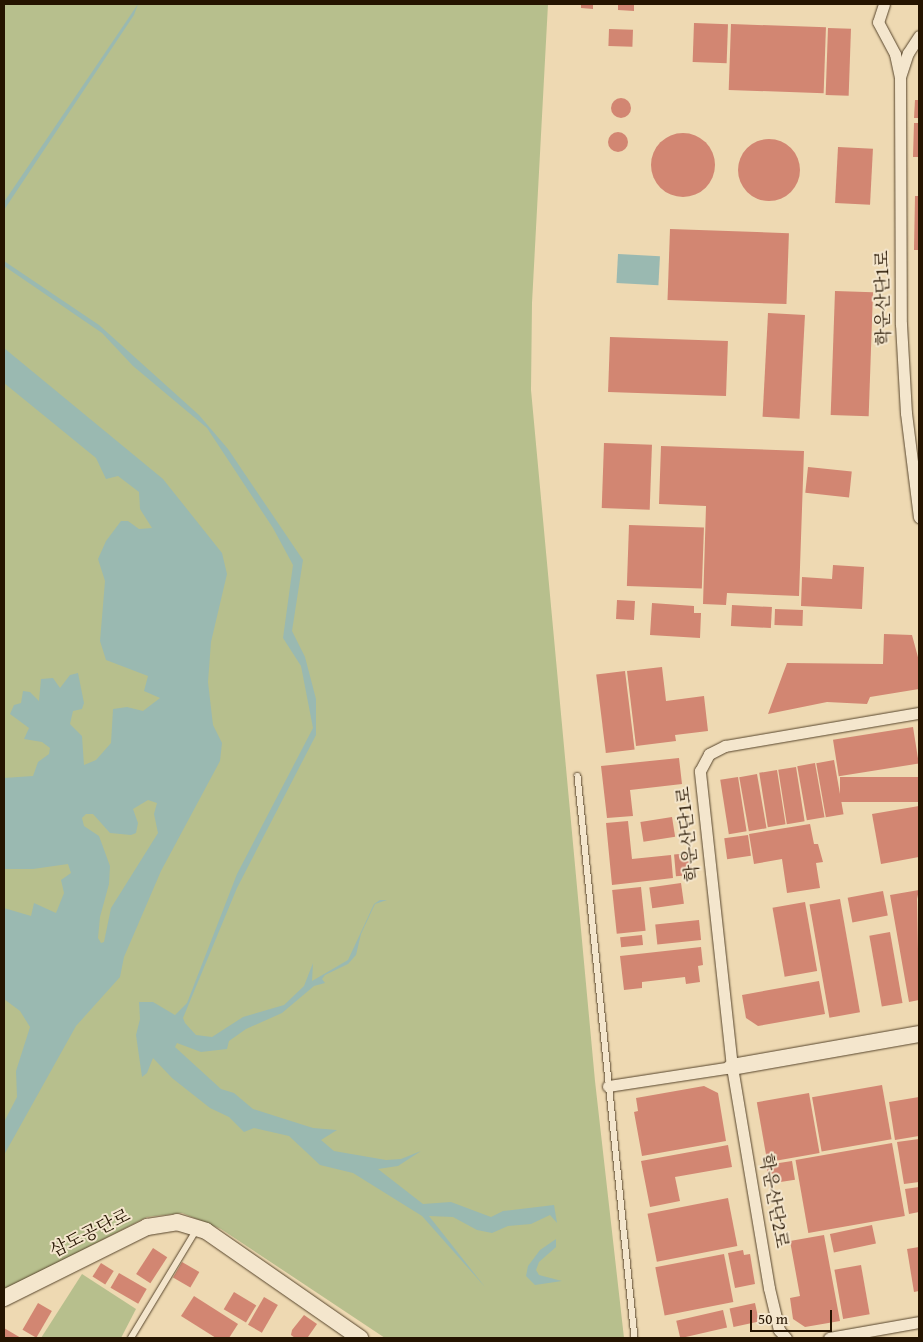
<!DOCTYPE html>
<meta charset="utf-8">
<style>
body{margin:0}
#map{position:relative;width:923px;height:1342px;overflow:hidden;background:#eed9b2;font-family:"Gentium Book Plus","Noto Serif KR",serif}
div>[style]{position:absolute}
.green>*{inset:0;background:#b7bf8d}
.water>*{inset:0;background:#9ab9b1;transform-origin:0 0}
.building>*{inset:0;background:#d28672;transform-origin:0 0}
.round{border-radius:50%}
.roads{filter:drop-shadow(0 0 1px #57452c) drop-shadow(0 0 1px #57452c)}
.lane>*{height:5.5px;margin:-2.75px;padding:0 2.75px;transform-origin:2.75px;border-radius:2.75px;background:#f4e6cd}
.street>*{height:11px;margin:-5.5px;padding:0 5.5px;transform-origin:5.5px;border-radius:5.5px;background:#f4e6cd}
.secondary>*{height:16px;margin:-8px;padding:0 8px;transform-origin:8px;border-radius:8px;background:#f4e6cd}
span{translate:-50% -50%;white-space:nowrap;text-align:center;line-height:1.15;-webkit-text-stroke:4px #f4e6cd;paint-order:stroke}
.street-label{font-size:18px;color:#251400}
.frame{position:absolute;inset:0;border:5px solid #251400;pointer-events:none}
.scale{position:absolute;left:750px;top:1310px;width:82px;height:22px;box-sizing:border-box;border:2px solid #251400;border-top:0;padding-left:6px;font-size:15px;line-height:18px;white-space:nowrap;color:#251400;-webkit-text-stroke:4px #f4e6cd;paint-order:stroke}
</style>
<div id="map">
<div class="green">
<div style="clip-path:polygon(4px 4px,548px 4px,532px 303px,531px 390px,595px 1081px,624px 1338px,385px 1338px,221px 1229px,182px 1213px,147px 1217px,4px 1290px)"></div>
<div style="clip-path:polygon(82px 1274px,136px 1309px,121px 1338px,41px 1338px)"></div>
</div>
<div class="water">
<div style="clip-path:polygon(138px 4px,134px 15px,4px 210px,4px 202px)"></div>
<div style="left:618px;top:254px;width:42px;height:29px;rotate:3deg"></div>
<div style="clip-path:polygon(4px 261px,99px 325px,199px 415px,228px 449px,303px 560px,292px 631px,305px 657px,316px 699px,316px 735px,237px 888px,183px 1018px,185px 1023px,196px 1035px,212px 1037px,243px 1017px,284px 1005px,304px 986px,313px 963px,312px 981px,348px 960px,374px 904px,380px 900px,387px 900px,375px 904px,361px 934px,356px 955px,348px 964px,325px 975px,322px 979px,325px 983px,314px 986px,282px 1013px,246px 1029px,229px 1041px,227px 1049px,201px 1052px,177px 1043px,175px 1047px,221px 1089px,234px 1093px,253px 1109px,313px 1128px,337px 1130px,321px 1140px,334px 1151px,386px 1160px,401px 1159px,421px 1151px,398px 1166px,378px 1169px,423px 1204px,451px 1202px,491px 1217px,503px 1211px,554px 1205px,557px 1223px,550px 1215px,531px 1224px,508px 1226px,492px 1233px,477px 1230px,453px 1217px,429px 1216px,485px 1287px,422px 1216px,353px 1173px,320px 1165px,289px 1136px,254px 1128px,244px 1132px,229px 1117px,210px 1108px,172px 1078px,153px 1058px,147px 1073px,142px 1077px,136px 1035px,140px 1019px,139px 1002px,153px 1002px,175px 1015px,187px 1003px,237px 874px,313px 728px,301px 666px,283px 638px,293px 565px,273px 528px,207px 428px,133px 366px,102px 333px,4px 266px)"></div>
<div style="clip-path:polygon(evenodd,4px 348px,163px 479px,222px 553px,227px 574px,211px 642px,208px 682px,213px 725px,222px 743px,220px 761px,161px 871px,124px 957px,120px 977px,76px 1026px,4px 1155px,4px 1122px,17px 1097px,16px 1071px,30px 1027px,20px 1011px,4px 999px,4px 908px,31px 916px,34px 903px,56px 913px,64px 893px,61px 880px,71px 873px,68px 864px,33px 869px,4px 869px,4px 778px,33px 776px,38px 762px,49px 754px,50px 748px,42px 742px,24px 739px,29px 728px,10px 714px,14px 705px,21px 703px,23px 691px,30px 692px,39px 701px,41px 679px,53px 678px,60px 688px,70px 675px,78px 673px,84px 703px,82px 709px,73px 711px,70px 724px,82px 736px,84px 765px,96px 760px,111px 743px,113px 709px,127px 707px,143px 711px,160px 698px,144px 691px,148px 676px,106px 660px,100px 641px,105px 581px,98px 559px,106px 541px,121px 521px,128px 521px,139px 529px,152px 528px,140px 509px,139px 492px,118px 476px,106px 479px,96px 458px,4px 383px,4px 348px,148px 800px,157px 803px,154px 814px,158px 833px,111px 908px,104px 942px,101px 943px,98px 938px,100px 917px,109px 884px,110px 866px,99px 836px,84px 826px,82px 818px,86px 814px,93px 814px,110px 833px,131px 835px,136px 833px,138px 823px,133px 809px,148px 800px)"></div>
<div style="clip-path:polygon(556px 1239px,556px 1247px,539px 1262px,536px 1270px,539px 1275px,562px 1281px,535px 1285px,526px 1276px,528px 1266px,540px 1250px)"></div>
</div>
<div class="building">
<div style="clip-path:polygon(581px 4px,593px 4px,593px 9px,581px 8px)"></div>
<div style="clip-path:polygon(618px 4px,634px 4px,634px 11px,618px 10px)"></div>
<div style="left:694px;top:23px;width:34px;height:39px;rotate:2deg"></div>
<div style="left:731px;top:24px;width:95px;height:66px;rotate:2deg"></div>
<div style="left:828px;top:28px;width:23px;height:67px;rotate:2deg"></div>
<div style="left:609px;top:29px;width:24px;height:17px;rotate:2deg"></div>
<div class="round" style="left:611px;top:98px;width:20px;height:20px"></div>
<div style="clip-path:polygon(915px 100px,919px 100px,919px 118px,914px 118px)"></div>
<div style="clip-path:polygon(914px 123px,919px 123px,919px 157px,913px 157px)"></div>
<div class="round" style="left:608px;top:132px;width:20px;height:20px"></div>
<div class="round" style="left:651px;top:133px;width:64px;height:64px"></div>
<div class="round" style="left:738px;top:139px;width:62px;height:62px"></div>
<div style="left:838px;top:147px;width:35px;height:56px;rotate:3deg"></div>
<div style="clip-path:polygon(915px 196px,919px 196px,919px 250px,914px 250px)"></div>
<div style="left:670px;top:229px;width:119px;height:71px;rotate:2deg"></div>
<div style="left:835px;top:291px;width:38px;height:124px;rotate:2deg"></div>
<div style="left:768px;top:313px;width:37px;height:104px;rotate:3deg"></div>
<div style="left:610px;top:337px;width:118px;height:55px;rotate:2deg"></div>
<div style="left:604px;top:443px;width:48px;height:65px;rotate:2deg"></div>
<div style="clip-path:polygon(661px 446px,804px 451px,799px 596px,727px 593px,726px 605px,703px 604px,706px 506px,659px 504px)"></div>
<div style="left:808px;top:467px;width:44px;height:26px;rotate:6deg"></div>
<div style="left:629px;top:525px;width:75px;height:61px;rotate:2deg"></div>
<div style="clip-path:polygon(833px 565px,864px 567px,862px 609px,801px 606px,802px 577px,832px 579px)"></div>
<div style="left:617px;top:600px;width:18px;height:19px;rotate:3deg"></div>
<div style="clip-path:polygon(652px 603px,694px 606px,694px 613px,701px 613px,700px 638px,650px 635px)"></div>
<div style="left:732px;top:605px;width:40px;height:21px;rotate:3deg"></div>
<div style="left:775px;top:609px;width:28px;height:16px;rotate:2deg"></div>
<div style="clip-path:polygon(884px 634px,912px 635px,919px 661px,919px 689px,870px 697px,867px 704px,827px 702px,768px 714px,787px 663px,883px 664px)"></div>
<div style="clip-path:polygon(662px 667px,666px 701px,704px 696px,708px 731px,675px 735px,676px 741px,636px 746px,627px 671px)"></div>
<div style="left:625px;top:671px;width:79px;height:29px;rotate:83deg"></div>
<div style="left:913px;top:727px;width:37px;height:81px;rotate:81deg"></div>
<div style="clip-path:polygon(679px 758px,682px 784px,630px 790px,633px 816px,607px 818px,601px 766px)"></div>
<div style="left:834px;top:760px;width:55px;height:18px;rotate:80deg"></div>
<div style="left:815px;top:763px;width:55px;height:18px;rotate:80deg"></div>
<div style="left:796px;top:767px;width:55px;height:18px;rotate:81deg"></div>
<div style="left:777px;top:770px;width:55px;height:18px;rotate:81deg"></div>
<div style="left:757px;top:774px;width:55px;height:18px;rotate:80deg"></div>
<div style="left:738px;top:777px;width:55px;height:18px;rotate:81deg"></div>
<div style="left:919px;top:777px;width:25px;height:79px;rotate:90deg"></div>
<div style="clip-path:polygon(919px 806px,919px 857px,881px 864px,872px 814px)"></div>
<div style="left:672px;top:817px;width:20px;height:32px;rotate:81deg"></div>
<div style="clip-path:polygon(628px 821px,632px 859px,671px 855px,673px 878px,612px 885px,606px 823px)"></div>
<div style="clip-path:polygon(810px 824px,814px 844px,818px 844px,823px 862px,816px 863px,820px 888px,787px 893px,782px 859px,754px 864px,749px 834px)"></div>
<div style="left:748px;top:835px;width:21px;height:24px;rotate:82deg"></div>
<div style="left:690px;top:853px;width:22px;height:16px;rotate:85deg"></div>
<div style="left:681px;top:883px;width:21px;height:32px;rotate:82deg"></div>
<div style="left:641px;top:887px;width:44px;height:29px;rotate:84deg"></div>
<div style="clip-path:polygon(919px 890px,917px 899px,919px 1000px,909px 1002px,890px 895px)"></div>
<div style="left:883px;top:891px;width:25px;height:36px;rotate:79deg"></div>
<div style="left:840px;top:899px;width:115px;height:31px;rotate:80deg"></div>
<div style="left:805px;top:902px;width:70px;height:33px;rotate:80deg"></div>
<div style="left:699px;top:920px;width:20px;height:44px;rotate:84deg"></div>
<div style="left:890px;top:932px;width:72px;height:21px;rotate:80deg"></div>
<div style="left:642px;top:935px;width:10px;height:22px;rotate:84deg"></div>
<div style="clip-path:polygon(701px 947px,703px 965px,698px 966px,700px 982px,686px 984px,685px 977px,642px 982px,642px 988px,624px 990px,620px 956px)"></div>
<div style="clip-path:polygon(819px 981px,825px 1014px,758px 1026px,746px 1018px,742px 995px)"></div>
<div style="left:882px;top:1085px;width:55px;height:71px;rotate:80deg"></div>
<div style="clip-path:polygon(704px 1086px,718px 1093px,726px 1141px,642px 1156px,634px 1112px,638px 1111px,636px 1098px)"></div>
<div style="left:809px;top:1093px;width:61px;height:53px;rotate:80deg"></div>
<div style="clip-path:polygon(919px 1097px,919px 1136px,895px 1140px,889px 1102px)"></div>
<div style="clip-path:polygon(919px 1139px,919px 1182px,904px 1184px,897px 1142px)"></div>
<div style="left:892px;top:1143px;width:74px;height:98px;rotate:80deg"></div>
<div style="clip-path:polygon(728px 1145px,732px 1167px,675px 1177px,680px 1201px,650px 1207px,641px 1161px)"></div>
<div style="left:792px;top:1161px;width:19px;height:26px;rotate:81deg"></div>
<div style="clip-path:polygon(919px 1187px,919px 1212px,909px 1214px,905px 1189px)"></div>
<div style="left:728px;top:1198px;width:49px;height:82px;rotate:79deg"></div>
<div style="left:872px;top:1225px;width:19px;height:43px;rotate:78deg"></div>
<div style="clip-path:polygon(824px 1235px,840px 1321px,805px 1327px,793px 1319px,790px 1298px,800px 1296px,790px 1241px)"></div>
<div style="clip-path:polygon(919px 1247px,919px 1291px,914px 1292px,907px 1249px)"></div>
<div style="left:153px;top:1248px;width:17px;height:31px;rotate:33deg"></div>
<div style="clip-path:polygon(743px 1250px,744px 1255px,750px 1254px,755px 1284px,735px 1288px,728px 1253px)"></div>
<div style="left:724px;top:1254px;width:49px;height:70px;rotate:79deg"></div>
<div style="left:182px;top:1262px;width:20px;height:18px;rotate:30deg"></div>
<div style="left:101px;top:1263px;width:15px;height:16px;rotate:32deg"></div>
<div style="left:861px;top:1265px;width:50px;height:27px;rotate:80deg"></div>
<div style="left:119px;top:1273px;width:32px;height:17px;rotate:30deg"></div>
<div style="left:234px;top:1292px;width:26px;height:20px;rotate:31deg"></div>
<div style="clip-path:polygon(194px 1296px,238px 1324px,229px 1338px,216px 1338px,181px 1316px)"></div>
<div style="left:264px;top:1297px;width:16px;height:32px;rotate:30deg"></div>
<div style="left:38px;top:1303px;width:16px;height:31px;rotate:30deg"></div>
<div style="left:755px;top:1303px;width:19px;height:26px;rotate:78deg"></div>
<div style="left:723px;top:1310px;width:18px;height:48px;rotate:77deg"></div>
<div style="clip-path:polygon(304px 1315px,317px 1324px,308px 1337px,295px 1338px,291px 1335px,292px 1330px)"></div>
<div style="clip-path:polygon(4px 1328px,21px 1338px,4px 1338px)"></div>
</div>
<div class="roads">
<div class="lane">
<div style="left:578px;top:776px;width:565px;rotate:84.21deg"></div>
<div style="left:131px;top:1338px;width:127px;rotate:-58.8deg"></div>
</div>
<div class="street">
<div style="left:884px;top:4px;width:19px;rotate:108deg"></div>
<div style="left:878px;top:22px;width:36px;rotate:62deg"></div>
<div style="left:895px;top:54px;width:24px;rotate:78deg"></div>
<div style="left:900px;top:77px;width:25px;rotate:-72deg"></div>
<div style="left:908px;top:53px;width:20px;rotate:-57deg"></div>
<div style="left:900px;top:77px;width:247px;rotate:89.8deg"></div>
<div style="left:901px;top:324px;width:89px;rotate:86.8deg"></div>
<div style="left:906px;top:413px;width:105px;rotate:82.9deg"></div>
<div style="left:608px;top:1086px;width:125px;rotate:-8.7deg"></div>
<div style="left:786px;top:1338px;width:11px;rotate:-131deg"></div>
<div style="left:779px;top:1330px;width:43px;rotate:-103.4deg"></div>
<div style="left:769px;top:1288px;width:224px;rotate:-99.5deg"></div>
<div style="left:732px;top:1067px;width:298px;rotate:-96.2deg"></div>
<div style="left:700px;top:771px;width:19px;rotate:-62deg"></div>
<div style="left:709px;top:754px;width:18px;rotate:-27deg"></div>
<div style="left:725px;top:746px;width:197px;rotate:-9.7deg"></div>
<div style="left:829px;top:1338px;width:91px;rotate:-10.1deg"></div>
</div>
<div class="secondary">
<div style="left:732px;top:1067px;width:190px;rotate:-10deg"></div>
<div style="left:4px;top:1298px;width:160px;rotate:-26.4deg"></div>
<div style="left:147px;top:1227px;width:30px;rotate:-9deg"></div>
<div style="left:177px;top:1222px;width:30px;rotate:17deg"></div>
<div style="left:206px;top:1231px;width:188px;rotate:34.8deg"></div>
</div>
</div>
<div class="street-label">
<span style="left:883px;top:298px;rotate:-91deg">학운산단1로</span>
<span style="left:688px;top:834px;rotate:-96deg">학운산단1로</span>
<span style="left:774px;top:1201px;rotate:80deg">학운산단2로</span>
<span style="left:90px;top:1233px;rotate:-26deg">삼도공단로</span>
</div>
<div class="frame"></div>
<div class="scale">50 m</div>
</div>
